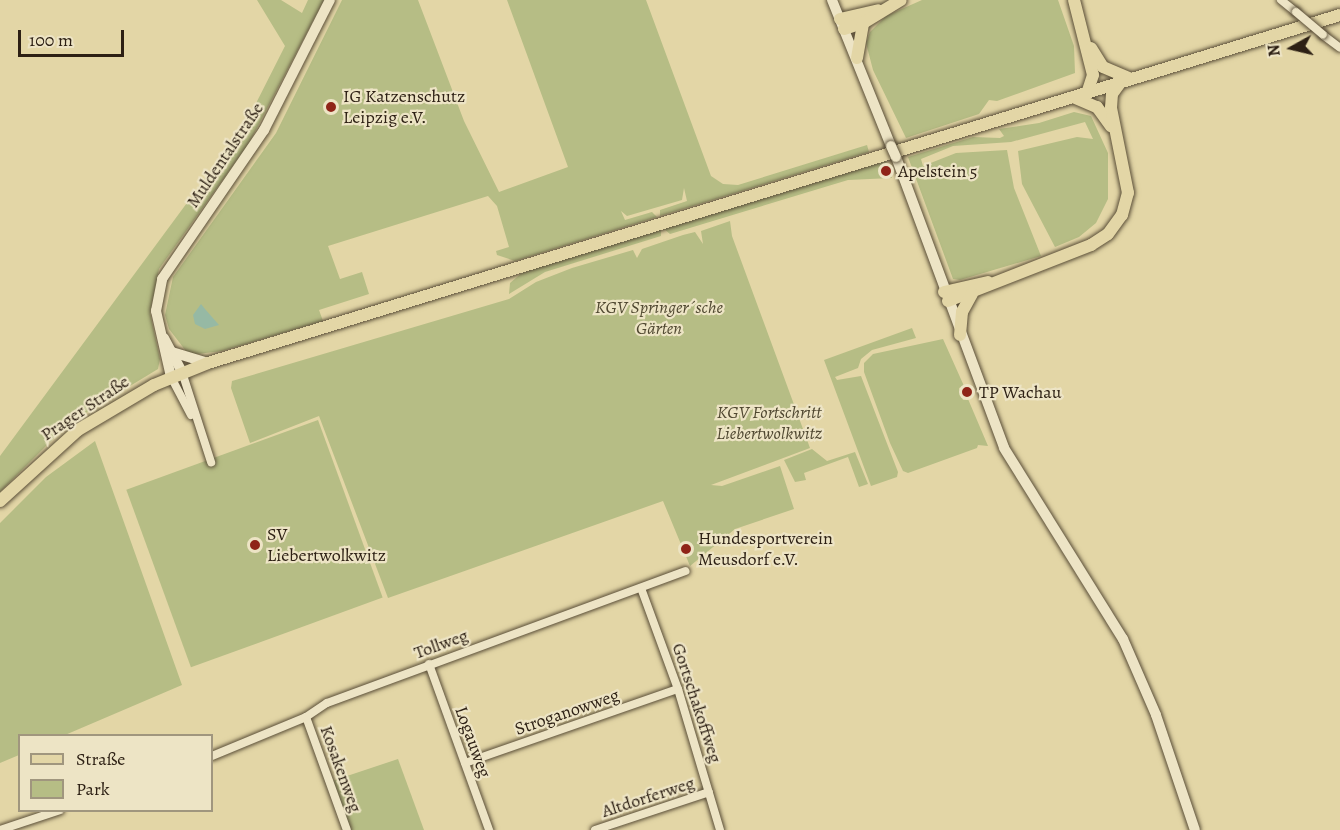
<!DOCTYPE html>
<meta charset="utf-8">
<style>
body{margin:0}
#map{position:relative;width:1340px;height:830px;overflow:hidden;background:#e3d6a6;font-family:Alegreya,serif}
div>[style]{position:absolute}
.green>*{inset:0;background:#b6bd85;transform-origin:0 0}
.water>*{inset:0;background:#96b9a4}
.roads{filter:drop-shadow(0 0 2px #5a4e38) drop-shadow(0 0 2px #5a4e38)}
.street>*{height:8px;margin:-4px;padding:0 4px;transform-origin:4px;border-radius:4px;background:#ede4c5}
.secondary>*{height:10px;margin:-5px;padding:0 5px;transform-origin:5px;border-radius:5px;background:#ede4c5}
.primary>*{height:12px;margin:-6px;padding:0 6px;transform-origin:6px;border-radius:6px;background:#e3d6a6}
.bridges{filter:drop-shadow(0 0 2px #5a4e38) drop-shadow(0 0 2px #5a4e38)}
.street-bridge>*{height:8px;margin:-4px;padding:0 4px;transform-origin:4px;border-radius:4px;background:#ede4c5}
.secondary-bridge>*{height:10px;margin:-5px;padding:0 5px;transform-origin:5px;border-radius:5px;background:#ede4c5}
.dots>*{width:16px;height:16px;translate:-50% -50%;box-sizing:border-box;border:3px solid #ede4c5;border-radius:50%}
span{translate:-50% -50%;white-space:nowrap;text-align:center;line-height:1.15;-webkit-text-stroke:4.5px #ede4c5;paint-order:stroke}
.poi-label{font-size:18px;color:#2d2014}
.left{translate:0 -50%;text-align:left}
.street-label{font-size:18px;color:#2d2014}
.park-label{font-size:18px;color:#4f4730;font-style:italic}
.legend{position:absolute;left:18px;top:734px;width:195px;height:78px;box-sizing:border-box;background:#ede4c5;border:2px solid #a0967e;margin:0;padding:8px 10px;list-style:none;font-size:18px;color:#2d2014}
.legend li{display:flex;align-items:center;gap:12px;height:30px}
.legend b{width:30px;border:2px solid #a0967e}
.north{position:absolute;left:1262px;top:18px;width:60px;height:60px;-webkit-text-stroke:4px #ede4c5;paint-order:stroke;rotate:262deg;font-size:16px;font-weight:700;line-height:24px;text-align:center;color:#2d2014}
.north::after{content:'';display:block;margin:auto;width:21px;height:27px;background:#2d2014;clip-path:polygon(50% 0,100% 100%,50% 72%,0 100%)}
.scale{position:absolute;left:18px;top:30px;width:106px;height:27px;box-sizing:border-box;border:3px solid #2d2014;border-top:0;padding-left:8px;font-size:18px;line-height:21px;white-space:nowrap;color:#2d2014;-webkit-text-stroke:4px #ede4c5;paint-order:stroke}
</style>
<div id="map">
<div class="green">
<div style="clip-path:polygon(257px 0,281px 0,302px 13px,308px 0,324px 0,249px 143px,159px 269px,150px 313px,160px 359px,158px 369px,69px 423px,0 492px,0 456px,246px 123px,285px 46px)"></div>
<div style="clip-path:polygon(342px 0,418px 0,464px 121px,499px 192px,568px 167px,507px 0,646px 0,711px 176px,723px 184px,738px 185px,867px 145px,869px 152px,660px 216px,660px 210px,687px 201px,684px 188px,682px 200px,627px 216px,621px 211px,625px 220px,652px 212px,657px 217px,515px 261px,497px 255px,496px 251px,509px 247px,497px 206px,488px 196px,328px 246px,340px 279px,362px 272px,369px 294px,319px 310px,323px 321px,222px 351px,189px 355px,169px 329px,165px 315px,173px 277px,276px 133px)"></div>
<div style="clip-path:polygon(922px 0,1058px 0,1074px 46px,1075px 73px,997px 101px,989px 100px,979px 114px,906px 138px,873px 70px,866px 43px,870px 32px,886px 16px)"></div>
<div style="clip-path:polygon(1074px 112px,1091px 116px,1108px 153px,1108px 199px,1096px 223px,1079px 237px,1055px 247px,1022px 184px,1018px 151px,1077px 137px,1093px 139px,1085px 122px,1011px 142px,953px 146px,921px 159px,923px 166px,956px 153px,1007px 150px,1014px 188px,1041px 256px,960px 280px,953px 279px,908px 157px,973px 137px,1000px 138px,1004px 136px,999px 129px,1039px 123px)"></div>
<div style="clip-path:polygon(886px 161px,892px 178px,848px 180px,670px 234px,664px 229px)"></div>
<div style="clip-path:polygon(730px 221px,732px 236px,810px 448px,711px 485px,722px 486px,780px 466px,794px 509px,735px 529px,690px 566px,663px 501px,388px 598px,319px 416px,250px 443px,231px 388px,232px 381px,509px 299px,536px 282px,572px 268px,633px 250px,637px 258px,642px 249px,683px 235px,695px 232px,703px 244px,701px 231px)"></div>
<div style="clip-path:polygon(661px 229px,661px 236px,545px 272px,509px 294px,510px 283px,524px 271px)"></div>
<div style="clip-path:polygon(912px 328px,916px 338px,872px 350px,861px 359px,858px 368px,835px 377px,837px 380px,861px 376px,898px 472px,897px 477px,871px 486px,824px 360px)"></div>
<div style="clip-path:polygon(943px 339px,964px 386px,959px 388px,963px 400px,968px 399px,988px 446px,978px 445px,977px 448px,908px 473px,903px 471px,890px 443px,864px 372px,864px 363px,873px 354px)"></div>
<div style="left:318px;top:420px;width:189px;height:204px;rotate:70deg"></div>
<div style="clip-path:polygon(95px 441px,182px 685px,65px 735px,20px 736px,19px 755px,0 763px,0 523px,46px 477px)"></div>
<div style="clip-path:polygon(812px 449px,827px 461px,855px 452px,868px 484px,859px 487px,848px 457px,804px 473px,806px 480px,795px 482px,784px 460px)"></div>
<div style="clip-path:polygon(398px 759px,424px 830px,349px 830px,332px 781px)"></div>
</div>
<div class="water">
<div style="clip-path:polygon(201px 304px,205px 309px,219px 325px,205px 329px,195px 324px,193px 315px)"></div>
</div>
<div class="roads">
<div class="street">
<div style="left:1281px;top:0;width:19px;rotate:39deg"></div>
<div style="left:1323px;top:35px;width:21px;rotate:37deg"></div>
<div style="left:182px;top:372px;width:95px;rotate:72.1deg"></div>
<div style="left:171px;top:377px;width:43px;rotate:62.2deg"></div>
<div style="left:641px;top:588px;width:108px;rotate:69.9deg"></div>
<div style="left:678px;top:689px;width:147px;rotate:73.4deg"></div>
<div style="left:429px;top:664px;width:177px;rotate:70.1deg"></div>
<div style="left:306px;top:717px;width:120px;rotate:70.1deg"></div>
<div style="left:212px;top:756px;width:102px;rotate:-22.5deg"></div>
<div style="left:306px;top:717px;width:25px;rotate:-34deg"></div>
<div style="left:327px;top:703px;width:382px;rotate:-20.2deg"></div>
<div style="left:465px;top:763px;width:225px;rotate:-19.2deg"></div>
<div style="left:0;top:830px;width:63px;rotate:-18.4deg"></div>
<div style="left:595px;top:830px;width:120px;rotate:-18.4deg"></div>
</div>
<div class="secondary">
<div style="left:832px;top:0;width:157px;rotate:68deg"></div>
<div style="left:896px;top:157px;width:310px;rotate:69.6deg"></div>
<div style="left:1004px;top:448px;width:225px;rotate:58.1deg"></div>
<div style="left:1123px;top:639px;width:83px;rotate:66.5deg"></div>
<div style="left:1156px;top:715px;width:121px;rotate:71.3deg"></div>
<div style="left:164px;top:338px;width:38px;rotate:62deg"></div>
<div style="left:172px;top:352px;width:38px;rotate:17deg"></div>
<div style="left:171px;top:377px;width:68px;rotate:-102.8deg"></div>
<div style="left:156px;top:311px;width:33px;rotate:-79deg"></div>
<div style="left:162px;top:279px;width:181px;rotate:-55.6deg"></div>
<div style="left:264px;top:130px;width:146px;rotate:-63.1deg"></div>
</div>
<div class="primary">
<div style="left:1074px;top:0;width:77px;rotate:75.8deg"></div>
<div style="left:1093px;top:75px;width:19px;rotate:108deg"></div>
<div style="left:840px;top:19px;width:39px;rotate:-13deg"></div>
<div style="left:844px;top:29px;width:20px;rotate:-18deg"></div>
<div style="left:863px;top:23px;width:44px;rotate:-31.2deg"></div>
<div style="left:1091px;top:48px;width:22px;rotate:58deg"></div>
<div style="left:1103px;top:67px;width:30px;rotate:23deg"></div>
<div style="left:857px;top:58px;width:36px;rotate:-80deg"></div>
<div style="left:1073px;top:97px;width:26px;rotate:23deg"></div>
<div style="left:1097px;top:107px;width:24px;rotate:54deg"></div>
<div style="left:944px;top:292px;width:45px;rotate:-12.8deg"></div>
<div style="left:948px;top:301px;width:154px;rotate:-21.4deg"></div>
<div style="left:1091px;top:245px;width:20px;rotate:-33deg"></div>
<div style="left:1108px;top:234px;width:24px;rotate:-54deg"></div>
<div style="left:1122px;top:215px;width:23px;rotate:-75deg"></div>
<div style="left:1128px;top:193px;width:87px;rotate:-101.3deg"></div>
<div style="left:1111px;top:108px;width:14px;rotate:-86deg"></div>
<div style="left:1112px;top:94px;width:14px;rotate:-54deg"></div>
<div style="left:960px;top:335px;width:23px;rotate:-85deg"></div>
<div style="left:962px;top:312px;width:21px;rotate:-61deg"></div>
<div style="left:0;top:501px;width:105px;rotate:-42.3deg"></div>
<div style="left:78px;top:430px;width:88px;rotate:-30.6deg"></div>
<div style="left:154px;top:385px;width:58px;rotate:-22.2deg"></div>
<div style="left:208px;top:363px;width:1184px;rotate:-17.09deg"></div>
</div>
</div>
<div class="bridges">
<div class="street-bridge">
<div style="left:1296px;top:12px;width:35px;rotate:40deg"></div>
</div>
<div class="secondary-bridge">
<div style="left:891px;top:146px;width:12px;rotate:66deg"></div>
</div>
</div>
<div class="dots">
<div style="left:331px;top:107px;background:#8f2418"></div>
<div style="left:886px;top:171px;background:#8f2418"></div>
<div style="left:967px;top:392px;background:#8f2418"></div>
<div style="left:255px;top:545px;background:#8f2418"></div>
<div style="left:686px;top:549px;background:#8f2418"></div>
</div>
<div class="poi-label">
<span class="left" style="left:343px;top:107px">IG Katzenschutz<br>Leipzig e.V.</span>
<span class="left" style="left:898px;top:171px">Apelstein 5</span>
<span class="left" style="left:979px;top:392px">TP Wachau</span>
<span class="left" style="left:267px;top:545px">SV<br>Liebertwolkwitz</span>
<span class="left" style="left:698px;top:549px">Hundesportverein<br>Meusdorf e.V.</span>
</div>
<div class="street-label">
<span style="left:225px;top:155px;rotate:-56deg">Muldentalstraße</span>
<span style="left:85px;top:408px;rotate:-34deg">Prager Straße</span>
<span style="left:441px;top:644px;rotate:-20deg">Tollweg</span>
<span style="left:697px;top:703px;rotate:72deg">Gortschakoffweg</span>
<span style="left:567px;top:712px;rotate:-19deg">Stroganowweg</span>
<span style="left:473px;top:742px;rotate:70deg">Logauweg</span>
<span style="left:341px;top:769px;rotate:70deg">Kosakenweg</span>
<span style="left:648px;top:797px;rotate:-18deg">Altdorferweg</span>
</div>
<div class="park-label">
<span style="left:659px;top:318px">KGV Springer´sche<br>Gärten</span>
<span style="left:769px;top:423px">KGV Fortschritt<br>Liebertwolkwitz</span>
</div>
<ul class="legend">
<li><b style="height:8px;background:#e3d6a6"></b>Straße</li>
<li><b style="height:16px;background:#b6bd85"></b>Park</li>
</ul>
<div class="north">N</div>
<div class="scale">100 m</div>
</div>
